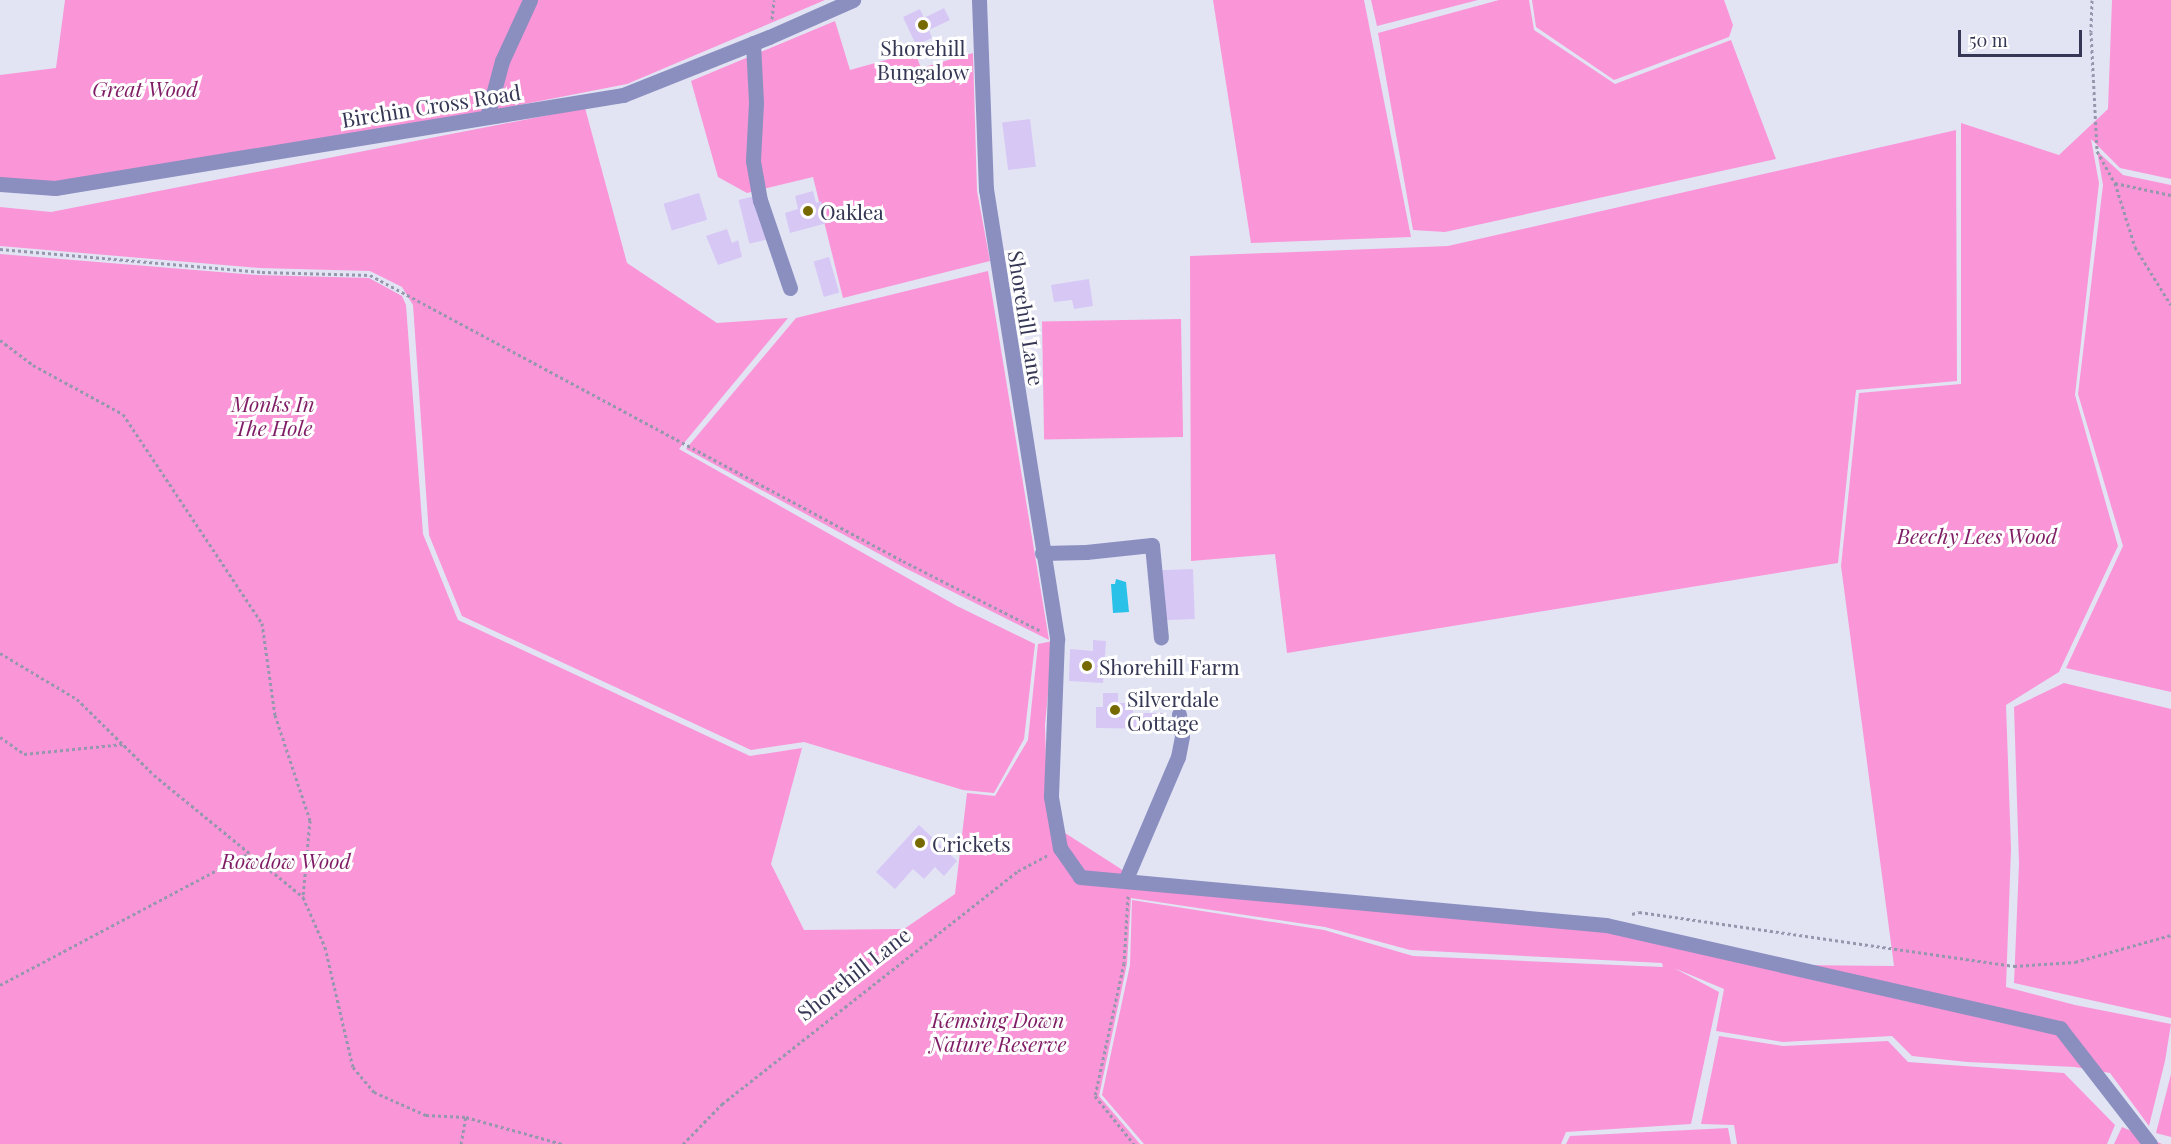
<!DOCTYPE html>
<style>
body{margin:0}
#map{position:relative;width:2171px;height:1144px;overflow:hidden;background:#e2e4f4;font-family:"Playfair Display",serif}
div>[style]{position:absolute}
.green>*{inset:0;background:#fa95d8;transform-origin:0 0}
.water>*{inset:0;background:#29c1e8}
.building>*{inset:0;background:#d7c7f5;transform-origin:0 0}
.path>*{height:3px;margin-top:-1.5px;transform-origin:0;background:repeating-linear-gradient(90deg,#9597ad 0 3px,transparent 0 6px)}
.minor>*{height:15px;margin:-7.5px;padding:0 7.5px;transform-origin:7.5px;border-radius:7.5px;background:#8b8fc0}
.dots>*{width:16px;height:16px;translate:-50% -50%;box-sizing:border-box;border:3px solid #fff;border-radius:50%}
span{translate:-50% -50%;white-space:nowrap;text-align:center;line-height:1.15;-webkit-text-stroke:6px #fff;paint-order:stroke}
.poi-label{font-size:21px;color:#353755}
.left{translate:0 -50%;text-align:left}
.park-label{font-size:21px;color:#7f1c65;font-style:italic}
.street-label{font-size:21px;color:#353755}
.scale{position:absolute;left:1958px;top:30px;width:124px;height:27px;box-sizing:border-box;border:3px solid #353755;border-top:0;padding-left:8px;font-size:18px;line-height:21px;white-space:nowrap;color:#353755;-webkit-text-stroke:4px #fff;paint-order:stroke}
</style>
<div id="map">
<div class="green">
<div style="clip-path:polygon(65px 0,825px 0,627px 84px,56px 196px,0 189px,0 75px,56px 68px)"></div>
<div style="clip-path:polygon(1213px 0,1364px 0,1411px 237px,1251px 243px)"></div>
<div style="clip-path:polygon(1371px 0,1478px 0,1377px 26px)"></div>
<div style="clip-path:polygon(1499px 0,1529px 0,1534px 30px,1615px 84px,1731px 40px,1776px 159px,1445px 232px,1413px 230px,1378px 33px)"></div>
<div style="clip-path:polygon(1532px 0,1724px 0,1733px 25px,1729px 37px,1614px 80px,1536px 27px)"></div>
<div style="clip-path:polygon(2112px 0,2171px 0,2171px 179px,2120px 168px,2091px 139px,2099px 183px,2075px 395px,2118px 546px,2059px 672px,2006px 705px,2011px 849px,2006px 987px,2075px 1005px,2171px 1024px,2165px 1061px,2149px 1126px,2110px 1073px,2075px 1067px,1967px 1062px,1912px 1056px,1892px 1036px,1783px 1042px,1716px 1031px,1724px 989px,1674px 968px,1719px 992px,1691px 1124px,1566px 1132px,1561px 1144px,1144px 1144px,1102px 1095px,1130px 965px,1132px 900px,1324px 930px,1413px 956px,1663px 967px,1662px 963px,1410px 950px,1325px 927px,1131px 898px,1127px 964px,1099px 1096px,1140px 1144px,0 1144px,0 254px,257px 275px,369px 278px,402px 296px,406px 305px,423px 534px,458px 620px,750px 756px,802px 748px,771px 864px,804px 930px,904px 929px,955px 894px,967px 793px,995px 796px,1028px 740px,1038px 644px,1053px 641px,1045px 725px,1047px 797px,1065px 833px,1121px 869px,1131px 883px,1600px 930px,1791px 965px,1894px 966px,1841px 566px,1859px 393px,1961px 384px,1961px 123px,2059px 155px,2108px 109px)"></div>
<div style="clip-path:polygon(835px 21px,850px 70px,915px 52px,921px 68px,973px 53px,977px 191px,990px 261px,843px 298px,813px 177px,747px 193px,718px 177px,691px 81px)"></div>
<div style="clip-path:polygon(585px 108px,627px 263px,717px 323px,788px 318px,679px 449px,957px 606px,1035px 644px,1024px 739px,994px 793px,963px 790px,804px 742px,751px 750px,462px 616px,429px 535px,413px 305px,402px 287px,370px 271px,259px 268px,0 246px,0 207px,51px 212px)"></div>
<div style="clip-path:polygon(1956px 130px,1957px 381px,1856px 390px,1838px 563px,1287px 653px,1275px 554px,1191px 561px,1190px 256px,1448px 246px)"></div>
<div style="clip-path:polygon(2097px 151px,2123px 175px,2171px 185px,2171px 692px,2066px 668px,2123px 546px,2078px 394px,2103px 185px)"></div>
<div style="clip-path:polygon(988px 271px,1049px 640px,905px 568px,686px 449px,796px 318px)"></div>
<div style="left:1181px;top:319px;width:118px;height:139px;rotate:89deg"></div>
<div style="clip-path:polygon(2064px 683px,2171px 709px,2171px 1018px,2014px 983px,2019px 864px,2014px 707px)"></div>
<div style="clip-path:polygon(1719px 1036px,1783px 1046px,1888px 1041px,1908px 1062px,2064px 1073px,2115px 1125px,2107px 1144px,1737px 1144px,1734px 1125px,1701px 1124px)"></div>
<div style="clip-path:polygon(2171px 1074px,2171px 1137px,2156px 1133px)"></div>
<div style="clip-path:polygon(2122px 1127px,2162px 1144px,2114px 1144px)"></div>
<div style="clip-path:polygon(1728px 1128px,1731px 1144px,1566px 1144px,1570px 1136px)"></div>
</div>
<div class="water">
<div style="clip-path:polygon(1116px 579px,1126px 582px,1129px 612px,1113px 613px,1111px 584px,1115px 584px)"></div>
</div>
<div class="building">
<div style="clip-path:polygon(944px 8px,950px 20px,929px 30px,932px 38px,916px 45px,903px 17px,920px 9px,924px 18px)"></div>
<div style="left:1030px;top:119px;width:48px;height:28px;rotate:83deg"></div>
<div style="clip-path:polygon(813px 191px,816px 203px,821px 201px,827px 223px,790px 233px,785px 213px,798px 209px,795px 196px)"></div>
<div style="left:699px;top:193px;width:28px;height:37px;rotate:73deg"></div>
<div style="left:755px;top:196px;width:45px;height:17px;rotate:76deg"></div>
<div style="clip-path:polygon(727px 229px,732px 243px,738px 240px,742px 257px,718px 265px,706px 236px)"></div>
<div style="left:829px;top:257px;width:37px;height:16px;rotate:74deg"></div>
<div style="clip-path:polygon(1089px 279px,1093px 306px,1074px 309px,1072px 300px,1054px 302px,1051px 285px)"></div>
<div style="left:1193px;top:569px;width:50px;height:34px;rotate:88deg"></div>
<div style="clip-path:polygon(1093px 640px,1106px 641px,1103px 683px,1069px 681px,1070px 649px,1093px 651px)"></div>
<div style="clip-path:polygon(1103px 693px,1118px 693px,1118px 703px,1133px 703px,1133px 713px,1167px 713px,1167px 729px,1096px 728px,1096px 707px,1103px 707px)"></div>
<div style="clip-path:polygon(919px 825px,957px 861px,944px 876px,935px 867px,924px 879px,913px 869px,895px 889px,876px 872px)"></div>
</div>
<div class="path">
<div style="left:2092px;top:0;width:32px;rotate:92deg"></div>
<div style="left:2091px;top:32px;width:119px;rotate:87.1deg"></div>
<div style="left:2097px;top:151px;width:37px;rotate:61deg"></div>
<div style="left:2115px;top:183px;width:57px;rotate:12.1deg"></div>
<div style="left:772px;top:19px;width:19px;rotate:-84deg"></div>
<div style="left:2115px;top:183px;width:67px;rotate:72.6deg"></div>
<div style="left:2135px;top:247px;width:68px;rotate:58.2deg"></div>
<div style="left:0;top:249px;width:263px;rotate:5deg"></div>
<div style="left:262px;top:272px;width:108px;rotate:1.6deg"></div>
<div style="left:370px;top:275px;width:605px;rotate:28.22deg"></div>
<div style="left:903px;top:561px;width:153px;rotate:26.9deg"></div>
<div style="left:0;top:340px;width:41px;rotate:37.1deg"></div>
<div style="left:33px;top:365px;width:102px;rotate:28.6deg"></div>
<div style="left:123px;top:414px;width:251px;rotate:56.4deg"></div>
<div style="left:262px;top:623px;width:93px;rotate:82deg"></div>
<div style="left:275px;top:715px;width:111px;rotate:71.6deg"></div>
<div style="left:310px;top:820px;width:77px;rotate:95.2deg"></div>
<div style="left:0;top:653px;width:90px;rotate:30.9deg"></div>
<div style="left:77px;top:699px;width:108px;rotate:44.6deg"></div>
<div style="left:154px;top:775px;width:193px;rotate:39.3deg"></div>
<div style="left:303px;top:897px;width:55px;rotate:66.3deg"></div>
<div style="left:325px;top:947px;width:123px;rotate:76.9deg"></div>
<div style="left:353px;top:1067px;width:33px;rotate:50deg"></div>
<div style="left:374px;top:1092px;width:57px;rotate:23.9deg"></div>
<div style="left:426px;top:1115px;width:40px;rotate:2.9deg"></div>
<div style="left:466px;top:1117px;width:100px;rotate:15.7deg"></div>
<div style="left:0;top:737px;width:29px;rotate:35deg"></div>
<div style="left:24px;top:754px;width:100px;rotate:-5.8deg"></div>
<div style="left:1128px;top:896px;width:67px;rotate:93.4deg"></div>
<div style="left:1124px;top:963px;width:136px;rotate:102.3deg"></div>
<div style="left:1095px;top:1096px;width:62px;rotate:50.9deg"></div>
<div style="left:1632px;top:914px;width:7px;rotate:-16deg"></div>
<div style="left:1639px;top:912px;width:379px;rotate:8.2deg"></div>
<div style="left:2014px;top:966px;width:61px;rotate:-3.8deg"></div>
<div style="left:2075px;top:962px;width:100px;rotate:-15.7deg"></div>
<div style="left:0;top:985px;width:282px;rotate:-27.9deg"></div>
<div style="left:461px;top:1144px;width:27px;rotate:-80deg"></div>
<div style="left:683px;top:1144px;width:56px;rotate:-45.7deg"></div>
<div style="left:722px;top:1104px;width:150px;rotate:-38.2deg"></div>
<div style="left:840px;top:1011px;width:226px;rotate:-38.2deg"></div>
<div style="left:1018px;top:871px;width:34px;rotate:-28deg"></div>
</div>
<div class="minor">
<div style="left:979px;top:0;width:189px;rotate:87.9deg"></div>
<div style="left:986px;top:189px;width:456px;rotate:81deg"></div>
<div style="left:1057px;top:639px;width:158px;rotate:92.2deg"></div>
<div style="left:1051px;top:797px;width:52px;rotate:80deg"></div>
<div style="left:1060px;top:848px;width:35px;rotate:55deg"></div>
<div style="left:1080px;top:877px;width:528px;rotate:5.21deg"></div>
<div style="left:1606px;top:925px;width:466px;rotate:12.8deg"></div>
<div style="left:2060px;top:1028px;width:147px;rotate:52.2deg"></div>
<div style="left:753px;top:43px;width:60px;rotate:87.1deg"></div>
<div style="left:756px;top:103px;width:58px;rotate:93deg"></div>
<div style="left:753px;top:161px;width:40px;rotate:80deg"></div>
<div style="left:760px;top:200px;width:93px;rotate:71.2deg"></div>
<div style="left:487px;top:117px;width:58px;rotate:-75deg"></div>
<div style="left:502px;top:61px;width:67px;rotate:-65.3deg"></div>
<div style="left:0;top:184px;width:55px;rotate:4.2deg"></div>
<div style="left:55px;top:188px;width:576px;rotate:-9.3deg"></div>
<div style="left:623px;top:95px;width:157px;rotate:-21.7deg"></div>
<div style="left:769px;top:37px;width:92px;rotate:-23.8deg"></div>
<div style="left:1042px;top:553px;width:44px;rotate:-1.3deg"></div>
<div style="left:1086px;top:552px;width:66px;rotate:-6.1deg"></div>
<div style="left:1152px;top:545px;width:93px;rotate:84.5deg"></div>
<div style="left:1125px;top:881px;width:135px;rotate:-66.9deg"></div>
<div style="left:1178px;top:757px;width:21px;rotate:-79deg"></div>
<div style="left:1182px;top:736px;width:22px;rotate:-98deg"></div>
</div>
<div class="dots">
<div style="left:923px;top:25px;background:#766900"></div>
<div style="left:808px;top:211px;background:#766900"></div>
<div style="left:1087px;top:666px;background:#766900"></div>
<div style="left:1115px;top:710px;background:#766900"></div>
<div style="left:920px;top:843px;background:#766900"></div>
</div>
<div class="poi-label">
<span style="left:923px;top:59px">Shorehill<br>Bungalow</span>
<span class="left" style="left:820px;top:211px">Oaklea</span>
<span class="left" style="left:1099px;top:666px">Shorehill Farm</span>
<span class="left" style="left:1127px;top:710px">Silverdale<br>Cottage</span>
<span class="left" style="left:932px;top:843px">Crickets</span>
</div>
<div class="park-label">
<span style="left:145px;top:88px">Great Wood</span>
<span style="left:273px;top:415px">Monks In<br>The Hole</span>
<span style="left:1977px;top:535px">Beechy Lees Wood</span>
<span style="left:286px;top:860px">Rowdow Wood</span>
<span style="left:998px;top:1031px">Kemsing Down<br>Nature Reserve</span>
</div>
<div class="street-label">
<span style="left:431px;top:105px;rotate:-9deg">Birchin Cross Road</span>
<span style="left:1027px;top:318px;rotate:81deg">Shorehill Lane</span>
<span style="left:853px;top:973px;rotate:-38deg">Shorehill Lane</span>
</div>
<div class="scale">50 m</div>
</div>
